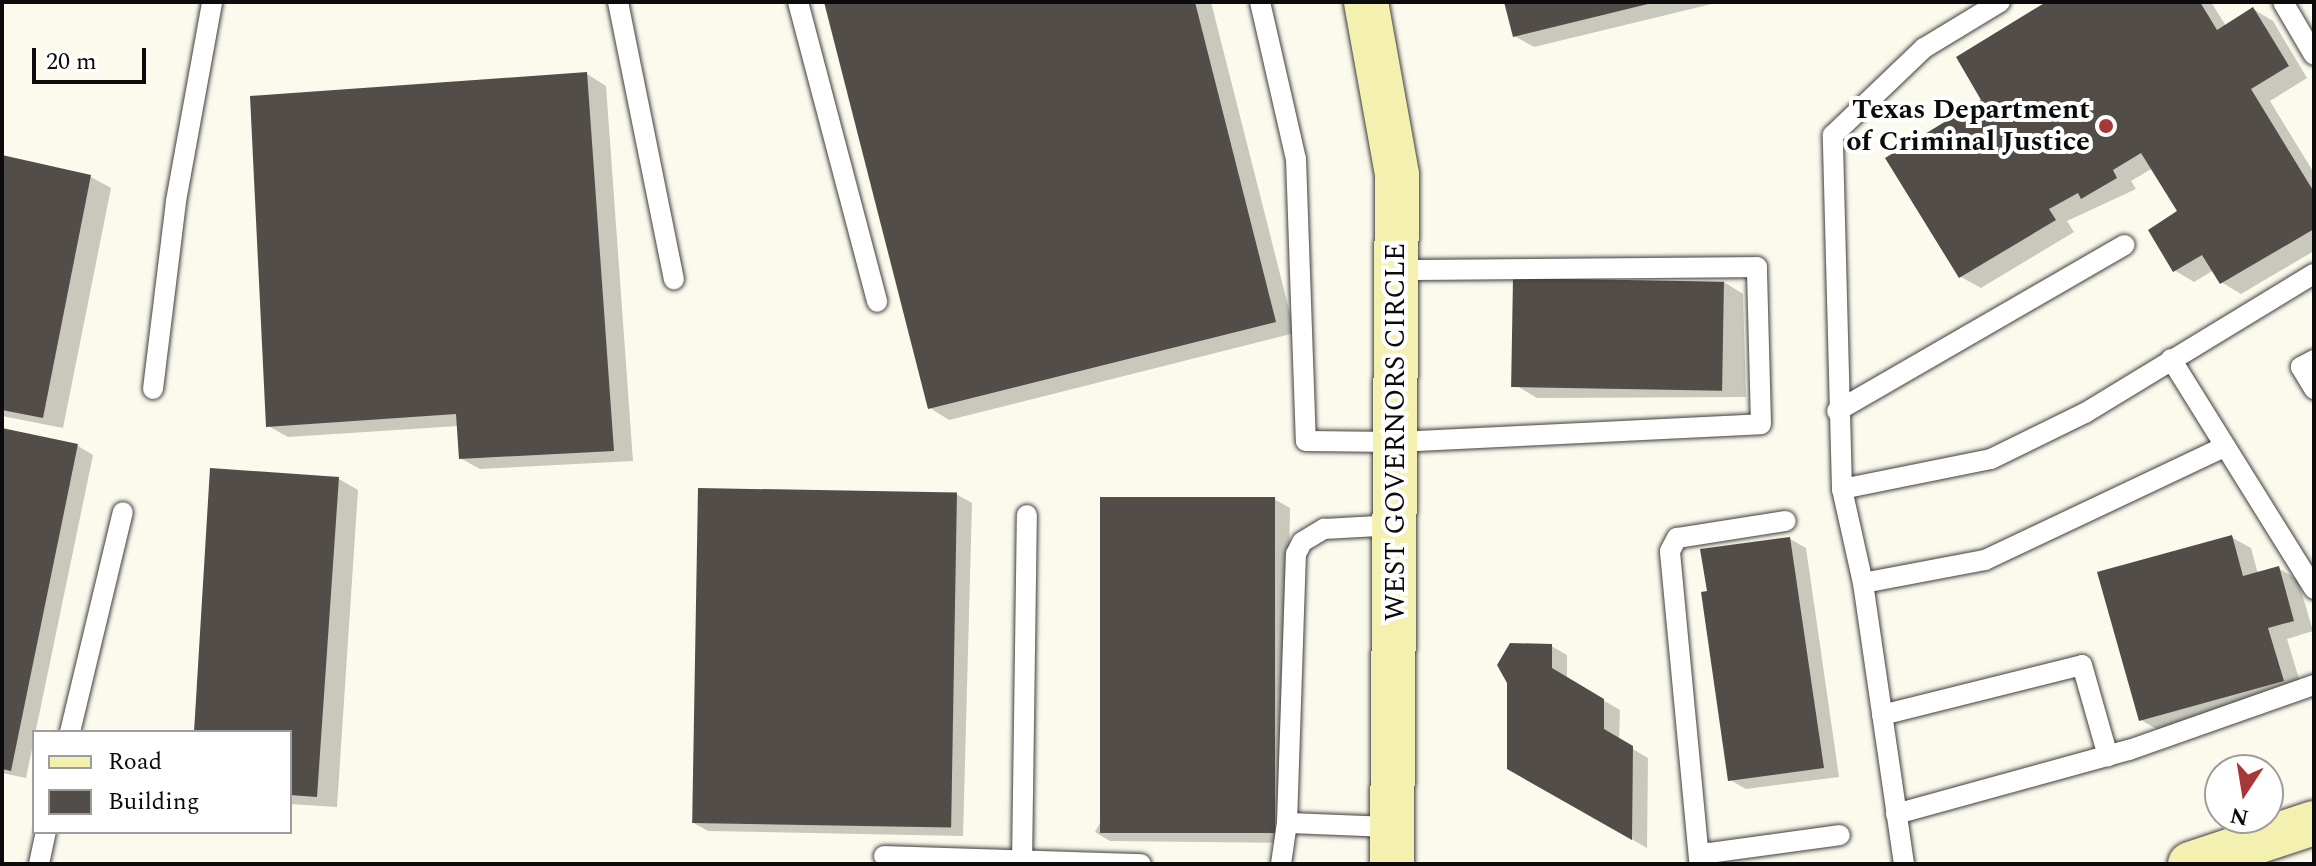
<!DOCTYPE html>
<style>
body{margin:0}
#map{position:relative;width:2316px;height:866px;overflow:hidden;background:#fcfaec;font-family:Spectral,serif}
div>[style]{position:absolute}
.shadow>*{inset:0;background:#0003}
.building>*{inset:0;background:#524d49;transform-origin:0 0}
.roads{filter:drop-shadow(0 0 2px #3e3e3e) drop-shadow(0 0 2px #3e3e3e)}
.lane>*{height:20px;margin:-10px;padding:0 10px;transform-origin:10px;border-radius:10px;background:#fff}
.secondary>*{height:44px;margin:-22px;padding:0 22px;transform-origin:22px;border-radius:22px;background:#f4f0b0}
.dots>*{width:22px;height:22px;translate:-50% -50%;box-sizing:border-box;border:4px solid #fff;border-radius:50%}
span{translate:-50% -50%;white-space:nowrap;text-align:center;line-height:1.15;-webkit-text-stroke:8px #fff;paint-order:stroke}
.poi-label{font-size:28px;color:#0b0b0b;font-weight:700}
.right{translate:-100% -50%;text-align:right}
.street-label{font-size:28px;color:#0b0b0b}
.frame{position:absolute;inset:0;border:4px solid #0b0b0b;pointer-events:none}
.legend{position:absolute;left:32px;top:730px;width:260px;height:104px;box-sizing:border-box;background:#fff;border:2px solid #9d9d9d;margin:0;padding:10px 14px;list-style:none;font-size:24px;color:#0b0b0b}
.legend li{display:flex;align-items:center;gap:16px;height:40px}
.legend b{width:40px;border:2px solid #9d9d9d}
.north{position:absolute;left:2204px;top:754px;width:80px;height:80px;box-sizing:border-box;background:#fff;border:2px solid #9d9d9d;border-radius:50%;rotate:192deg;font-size:22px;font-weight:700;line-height:32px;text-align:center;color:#0b0b0b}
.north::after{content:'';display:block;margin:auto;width:28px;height:36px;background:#a83837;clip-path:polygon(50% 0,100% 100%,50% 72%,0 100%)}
.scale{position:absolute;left:32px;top:48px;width:114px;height:36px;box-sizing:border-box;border:4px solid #0b0b0b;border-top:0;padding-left:10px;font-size:24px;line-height:28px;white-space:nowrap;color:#0b0b0b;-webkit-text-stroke:6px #fff;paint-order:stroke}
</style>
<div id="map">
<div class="shadow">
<div style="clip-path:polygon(826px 2px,1211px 2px,1295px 333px,949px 420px,930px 408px)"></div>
<div style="clip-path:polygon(1506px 2px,1720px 2px,1534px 47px,1514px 36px)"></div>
<div style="clip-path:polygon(2050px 2px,2211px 2px,2226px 26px,2253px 9px,2273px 21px,2307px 78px,2270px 101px,2314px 173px,2314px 251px,2241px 294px,2221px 282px,2214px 270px,2194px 282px,2174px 270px,2180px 212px,2153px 168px,2131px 181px,2136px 189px,2067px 221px,2074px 232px,1981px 288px,1961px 277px,1984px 100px)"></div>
<div style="clip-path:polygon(587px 74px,606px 86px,633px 461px,480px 469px,460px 458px,458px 426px,288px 437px,268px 426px)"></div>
<div style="clip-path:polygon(2px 157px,91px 177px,111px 188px,63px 428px,2px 416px)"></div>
<div style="clip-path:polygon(1724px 282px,1743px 294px,1746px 397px,1537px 398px,1517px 386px)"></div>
<div style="clip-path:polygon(2px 430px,78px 446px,93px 455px,26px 778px,2px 773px)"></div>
<div style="clip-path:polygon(339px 479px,358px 490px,337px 807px,290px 804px,290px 732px,196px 732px)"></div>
<div style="clip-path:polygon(956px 494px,972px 503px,963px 836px,708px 831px,692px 822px)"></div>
<div style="clip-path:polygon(1274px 499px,1290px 508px,1284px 843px,1110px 841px,1095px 832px)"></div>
<div style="clip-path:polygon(2231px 537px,2251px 548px,2258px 574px,2278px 568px,2298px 580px,2313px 631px,2287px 639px,2303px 692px,2160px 731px,2141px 720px)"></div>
<div style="clip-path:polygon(1790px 539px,1806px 548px,1839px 777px,1746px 789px,1730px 780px)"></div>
<div style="clip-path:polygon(1551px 646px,1567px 655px,1567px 679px,1620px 710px,1619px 741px,1648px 758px,1647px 848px,1509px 768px)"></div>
</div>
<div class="building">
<div style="clip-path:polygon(824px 2px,1195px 2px,1276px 322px,928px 409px)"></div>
<div style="clip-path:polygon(1504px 2px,1652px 2px,1652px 3px,1513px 37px)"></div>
<div style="clip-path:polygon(2046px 2px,2200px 2px,2217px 30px,2253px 7px,2289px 66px,2251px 89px,2314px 192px,2314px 229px,2220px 284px,2202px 255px,2173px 272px,2148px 230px,2177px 211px,2141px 153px,2113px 170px,2117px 178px,2081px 199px,2078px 193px,2049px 209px,2056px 220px,1959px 278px,1885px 158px,1981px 100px,1956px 57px)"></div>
<div style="clip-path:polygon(587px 72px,614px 451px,459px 459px,456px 414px,266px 427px,250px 96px)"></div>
<div style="clip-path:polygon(2px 155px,91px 175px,43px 418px,2px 410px)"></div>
<div style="left:1513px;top:278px;width:211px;height:109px;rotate:1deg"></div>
<div style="clip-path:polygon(2px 428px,78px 444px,11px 771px,2px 769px)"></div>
<div style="clip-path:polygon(210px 468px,339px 477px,317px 797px,290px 795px,290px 732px,194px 732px)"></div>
<div style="left:698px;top:488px;width:259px;height:335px;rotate:1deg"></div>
<div style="left:1100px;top:497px;width:175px;height:336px"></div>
<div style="clip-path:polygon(2232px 535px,2243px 576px,2279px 566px,2294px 621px,2268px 628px,2284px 681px,2139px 721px,2097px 572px)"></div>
<div style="clip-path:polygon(1790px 537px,1824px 768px,1728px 781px,1701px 592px,1707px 591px,1700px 549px)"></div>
<div style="clip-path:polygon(1510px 643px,1552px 644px,1552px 668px,1604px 699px,1604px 729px,1633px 746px,1632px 840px,1507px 769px,1507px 683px,1497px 665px)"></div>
</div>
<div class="roads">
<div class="lane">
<div style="left:618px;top:2px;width:283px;rotate:78.6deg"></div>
<div style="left:798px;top:2px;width:310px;rotate:75.2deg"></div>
<div style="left:1260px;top:2px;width:161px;rotate:77.1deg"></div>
<div style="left:1296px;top:159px;width:282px;rotate:88deg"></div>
<div style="left:1306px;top:441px;width:91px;rotate:0.6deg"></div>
<div style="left:1397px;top:442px;width:364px;rotate:-2.8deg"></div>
<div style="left:1761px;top:424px;width:157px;rotate:-91.5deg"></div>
<div style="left:1757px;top:267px;width:360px;rotate:179.5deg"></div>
<div style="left:2283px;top:2px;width:61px;rotate:59.7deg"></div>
<div style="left:2171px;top:359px;width:271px;rotate:58.1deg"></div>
<div style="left:2314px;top:360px;width:15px;rotate:152deg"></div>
<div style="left:2301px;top:367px;width:26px;rotate:59deg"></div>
<div style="left:153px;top:389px;width:189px;rotate:-83deg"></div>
<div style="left:176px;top:201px;width:202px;rotate:-79.7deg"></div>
<div style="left:1837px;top:411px;width:332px;rotate:-30deg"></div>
<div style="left:1842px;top:489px;width:152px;rotate:-11.4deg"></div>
<div style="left:1991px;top:459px;width:105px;rotate:-26.1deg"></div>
<div style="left:2085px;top:413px;width:268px;rotate:-31.3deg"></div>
<div style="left:1863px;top:583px;width:124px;rotate:-10.7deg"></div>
<div style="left:1985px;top:560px;width:264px;rotate:-25.3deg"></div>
<div style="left:1882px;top:715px;width:206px;rotate:-14deg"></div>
<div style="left:2082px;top:665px;width:95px;rotate:74.1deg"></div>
<div style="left:70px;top:732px;width:226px;rotate:-76.5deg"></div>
<div style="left:1896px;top:814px;width:242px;rotate:-15.4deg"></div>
<div style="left:2129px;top:750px;width:196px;rotate:-19.4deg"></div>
<div style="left:1287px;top:823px;width:269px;rotate:-88.1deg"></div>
<div style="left:1296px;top:554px;width:13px;rotate:-63deg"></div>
<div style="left:1302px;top:542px;width:26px;rotate:-31deg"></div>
<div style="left:1324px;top:529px;width:72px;rotate:-3.2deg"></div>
<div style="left:884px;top:856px;width:257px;rotate:1.8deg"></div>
<div style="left:1699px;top:859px;width:309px;rotate:-95.4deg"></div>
<div style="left:1670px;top:551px;width:15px;rotate:-62deg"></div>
<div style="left:1677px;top:538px;width:110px;rotate:-8.9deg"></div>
<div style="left:39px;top:864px;width:33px;rotate:-78deg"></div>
<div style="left:1022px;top:864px;width:349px;rotate:-89.2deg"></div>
<div style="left:1281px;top:864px;width:41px;rotate:-81.7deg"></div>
<div style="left:1287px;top:823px;width:105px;rotate:2.2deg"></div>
<div style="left:1699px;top:864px;width:15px;rotate:-48deg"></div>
<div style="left:1709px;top:853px;width:132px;rotate:-7.8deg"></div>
<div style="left:1904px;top:864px;width:284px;rotate:-98.3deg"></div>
<div style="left:1863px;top:583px;width:96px;rotate:-102.6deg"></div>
<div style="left:1842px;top:489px;width:354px;rotate:-91.5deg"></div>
<div style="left:1833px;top:135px;width:126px;rotate:-43.7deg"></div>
<div style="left:1924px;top:48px;width:89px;rotate:-31.2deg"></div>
</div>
<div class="secondary">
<div style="left:1366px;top:2px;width:176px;rotate:79.8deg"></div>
<div style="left:1397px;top:175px;width:689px;rotate:90.42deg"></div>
<div style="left:2190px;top:864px;width:131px;rotate:-18.3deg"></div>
</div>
</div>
<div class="dots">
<div style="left:2106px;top:126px;background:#a83837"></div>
</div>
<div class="poi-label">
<span class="right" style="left:2090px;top:126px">Texas Department<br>of Criminal Justice</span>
</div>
<div class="street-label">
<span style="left:1396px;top:432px;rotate:-90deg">WEST GOVERNORS CIRCLE</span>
</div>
<div class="frame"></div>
<ul class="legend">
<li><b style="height:10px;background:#f4f0b0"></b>Road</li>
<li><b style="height:22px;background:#524d49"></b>Building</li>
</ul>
<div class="north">N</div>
<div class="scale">20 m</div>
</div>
